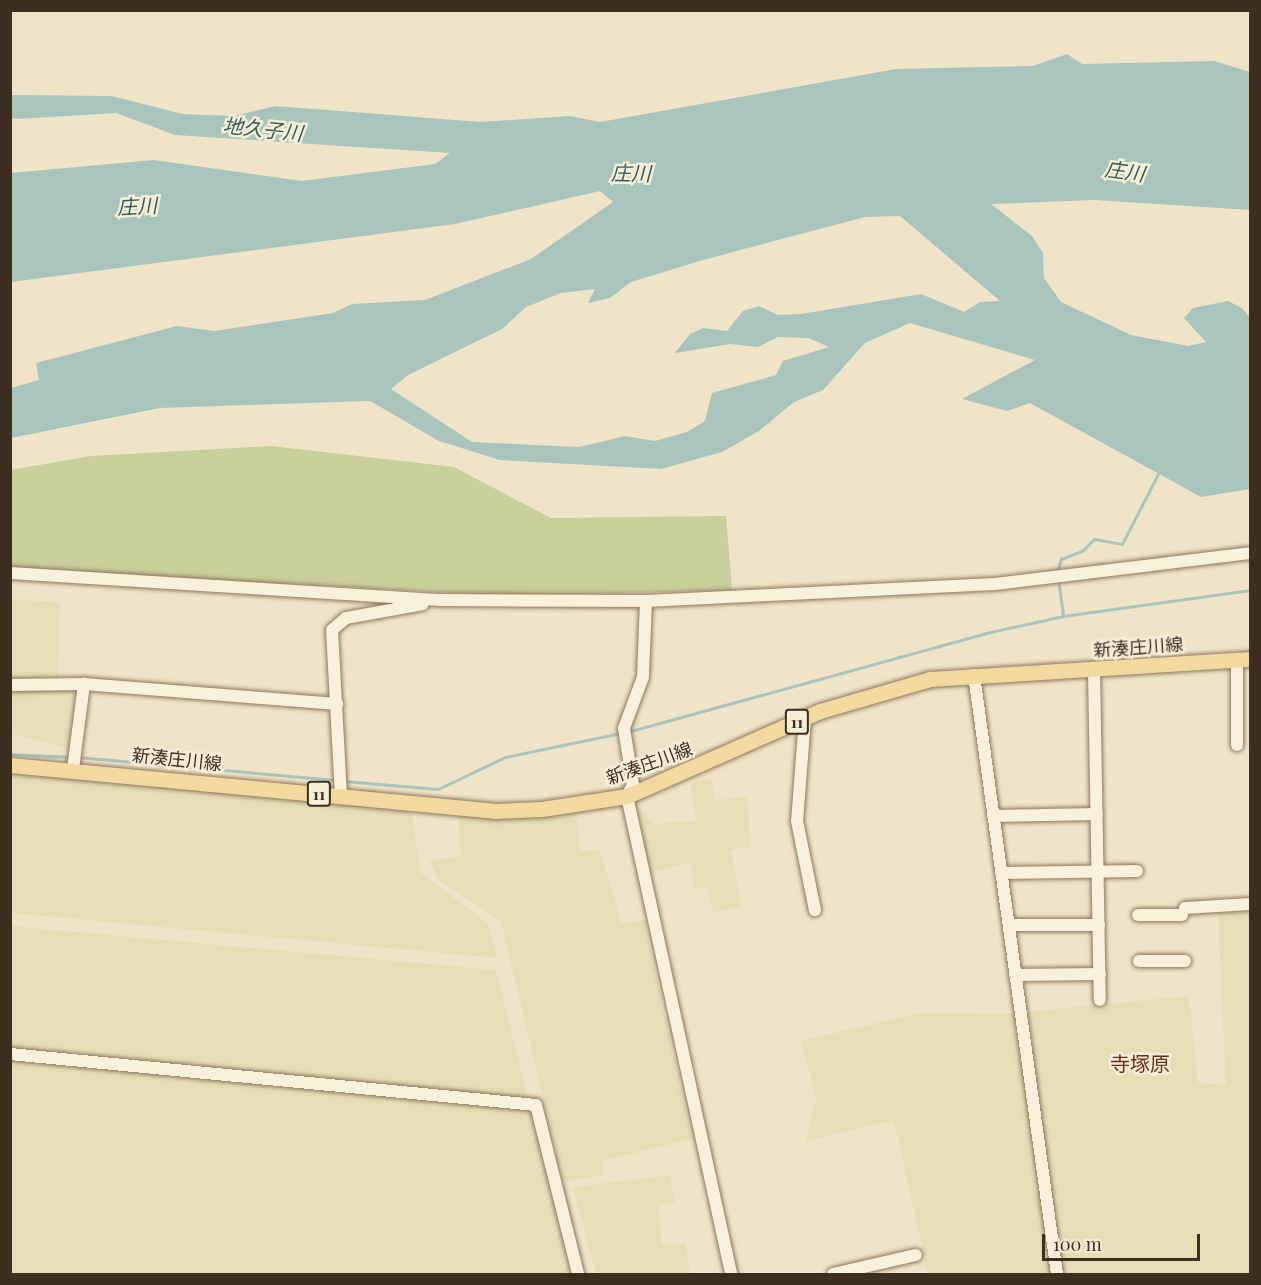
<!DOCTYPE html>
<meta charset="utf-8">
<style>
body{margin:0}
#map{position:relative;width:1261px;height:1285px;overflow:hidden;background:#f0e4c8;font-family:"Playfair Display","Noto Sans JP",serif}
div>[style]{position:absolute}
.farmland>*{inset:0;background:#e6deb5;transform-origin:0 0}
.green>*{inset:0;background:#c9cf9b}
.water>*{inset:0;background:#a9c4bc}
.stream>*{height:3px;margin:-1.5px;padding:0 1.5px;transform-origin:1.5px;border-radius:1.5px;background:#a9c4bc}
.roads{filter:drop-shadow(0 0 2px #8d765c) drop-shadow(0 0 2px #8d765c)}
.minor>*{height:12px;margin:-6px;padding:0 6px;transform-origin:6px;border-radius:6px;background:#faf1dc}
.major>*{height:15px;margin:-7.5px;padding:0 7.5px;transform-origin:7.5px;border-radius:7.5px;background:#f3d9a0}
span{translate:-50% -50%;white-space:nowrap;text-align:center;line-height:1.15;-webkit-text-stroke:5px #f7eed8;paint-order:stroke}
.shield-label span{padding:2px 4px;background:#f7eed8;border:2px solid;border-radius:4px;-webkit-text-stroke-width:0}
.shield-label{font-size:16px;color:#3d2e20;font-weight:700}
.street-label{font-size:18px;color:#3d2e20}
.water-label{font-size:20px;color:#2f5d5a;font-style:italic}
.neighbourhood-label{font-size:20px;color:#6b2e1e}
.frame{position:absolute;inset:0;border:12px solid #3d2e20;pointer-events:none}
.scale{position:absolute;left:1042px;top:1234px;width:158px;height:27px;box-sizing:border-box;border:3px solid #3d2e20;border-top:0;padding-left:8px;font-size:18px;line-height:21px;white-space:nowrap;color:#3d2e20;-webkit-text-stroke:4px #f7eed8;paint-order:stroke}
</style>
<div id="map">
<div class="farmland">
<div style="left:10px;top:600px;width:50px;height:79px;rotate:2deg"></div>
<div style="clip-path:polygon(10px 690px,79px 691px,69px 748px,11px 734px)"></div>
<div style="clip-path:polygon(11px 775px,126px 780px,412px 812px,420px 872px,488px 924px,497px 958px,11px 913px)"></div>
<div style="clip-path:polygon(711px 779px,715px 800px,747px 797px,751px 847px,731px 850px,741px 907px,713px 913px,707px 887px,694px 889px,691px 862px,650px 873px,637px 807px,655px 824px,697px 821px,690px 783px)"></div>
<div style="clip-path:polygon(576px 812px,580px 851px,600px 850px,621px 923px,644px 920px,692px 1139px,602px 1161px,603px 1175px,563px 1182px,501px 921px,439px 880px,429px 861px,461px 856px,458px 815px,512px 818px)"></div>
<div style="clip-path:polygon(1250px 910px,1250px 1274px,928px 1274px,894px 1120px,806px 1141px,816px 1098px,801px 1041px,919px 1013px,1005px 1014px,1189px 996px,1198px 1083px,1226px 1085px,1218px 913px)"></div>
<div style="clip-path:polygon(10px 926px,496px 970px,572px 1274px,11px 1274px)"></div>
<div style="clip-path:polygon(670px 1175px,675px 1202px,658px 1205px,662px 1245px,686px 1244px,690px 1274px,596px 1274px,573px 1187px)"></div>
</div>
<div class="green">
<div style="clip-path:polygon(271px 446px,454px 467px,551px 518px,726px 516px,732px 590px,512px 596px,11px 569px,10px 470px,91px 456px)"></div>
</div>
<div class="water">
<div style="clip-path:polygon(evenodd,1067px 54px,1082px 64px,1214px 61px,1250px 72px,1250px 210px,1095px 200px,991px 204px,1032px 236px,1043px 253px,1044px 278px,1061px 302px,1131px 335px,1188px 346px,1206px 342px,1184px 318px,1193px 308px,1228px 301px,1242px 308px,1250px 318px,1250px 489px,1201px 497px,1030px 403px,1007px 411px,962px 399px,1035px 360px,910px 323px,865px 343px,823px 390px,794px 402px,759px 431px,722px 452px,661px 469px,500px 460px,439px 441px,370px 401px,160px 408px,11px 438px,11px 388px,39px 380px,36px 363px,177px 326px,214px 331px,333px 313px,352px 304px,425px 300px,531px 259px,613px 202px,600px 191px,455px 224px,11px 282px,11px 173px,154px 160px,302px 181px,435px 164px,450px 153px,175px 135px,116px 113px,16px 119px,11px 118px,11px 95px,112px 96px,182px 114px,233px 116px,276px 106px,480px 122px,570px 116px,600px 122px,896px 69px,1033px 66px,1067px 54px,900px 216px,1000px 301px,980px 302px,964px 312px,921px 294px,801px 314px,778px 315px,759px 306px,743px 311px,727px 331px,703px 328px,690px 334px,675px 353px,730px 344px,758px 347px,778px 337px,809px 338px,829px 347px,783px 361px,776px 375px,712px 393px,705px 421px,687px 432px,655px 441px,625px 436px,579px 447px,472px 442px,391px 389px,408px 375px,502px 329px,526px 307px,561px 293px,595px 289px,588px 303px,610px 298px,631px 282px,703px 260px,865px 217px,900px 216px)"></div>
</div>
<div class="stream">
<div style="left:1057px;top:572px;width:14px;rotate:-73deg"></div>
<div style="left:1061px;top:559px;width:22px;rotate:-21deg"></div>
<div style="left:1082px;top:551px;width:17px;rotate:-45deg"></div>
<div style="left:1094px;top:539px;width:28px;rotate:10deg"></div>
<div style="left:1122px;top:544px;width:81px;rotate:-62.8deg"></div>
<div style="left:1058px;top:579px;width:37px;rotate:82deg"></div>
<div style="left:627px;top:732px;width:372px;rotate:-15.4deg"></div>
<div style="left:986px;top:633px;width:79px;rotate:-12.4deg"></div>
<div style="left:1063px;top:616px;width:189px;rotate:-7.9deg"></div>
<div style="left:10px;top:754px;width:62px;rotate:2.8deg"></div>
<div style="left:78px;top:757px;width:261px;rotate:5.1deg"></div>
<div style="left:344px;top:781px;width:94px;rotate:4.9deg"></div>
<div style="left:438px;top:789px;width:74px;rotate:-25.5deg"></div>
<div style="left:505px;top:757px;width:118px;rotate:-11.7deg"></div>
</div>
<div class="roads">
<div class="minor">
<div style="left:10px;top:573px;width:432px;rotate:3.6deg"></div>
<div style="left:441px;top:600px;width:205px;rotate:0.3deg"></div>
<div style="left:646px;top:601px;width:349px;rotate:-2.8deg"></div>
<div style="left:995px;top:584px;width:257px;rotate:-6.9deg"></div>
<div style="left:646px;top:601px;width:76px;rotate:92.3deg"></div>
<div style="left:643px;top:677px;width:54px;rotate:110.4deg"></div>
<div style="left:624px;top:728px;width:58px;rotate:81deg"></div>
<div style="left:633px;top:785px;width:13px;rotate:119deg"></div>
<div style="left:627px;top:796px;width:489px;rotate:77.7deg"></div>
<div style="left:1237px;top:659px;width:86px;rotate:90deg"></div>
<div style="left:1094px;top:670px;width:330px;rotate:89deg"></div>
<div style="left:974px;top:675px;width:605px;rotate:82.11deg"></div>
<div style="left:10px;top:685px;width:74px;rotate:-0.8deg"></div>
<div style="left:84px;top:684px;width:254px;rotate:4.5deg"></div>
<div style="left:805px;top:718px;width:103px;rotate:94.4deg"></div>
<div style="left:797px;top:821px;width:91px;rotate:78.6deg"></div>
<div style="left:73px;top:769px;width:86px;rotate:-82.6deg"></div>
<div style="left:341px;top:796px;width:166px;rotate:-93.1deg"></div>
<div style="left:332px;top:630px;width:18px;rotate:-41deg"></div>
<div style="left:346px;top:618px;width:78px;rotate:-10.3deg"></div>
<div style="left:993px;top:816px;width:104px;rotate:-1.1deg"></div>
<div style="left:1001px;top:873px;width:136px;rotate:-0.8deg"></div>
<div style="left:1185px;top:908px;width:65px;rotate:-3.5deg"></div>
<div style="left:1138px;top:915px;width:44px"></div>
<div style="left:1009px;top:925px;width:90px"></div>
<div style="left:1139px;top:961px;width:46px"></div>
<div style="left:1015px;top:975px;width:85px;rotate:-0.7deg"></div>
<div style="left:10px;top:1054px;width:528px;rotate:5.54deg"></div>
<div style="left:536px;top:1105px;width:174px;rotate:76deg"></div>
<div style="left:833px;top:1274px;width:85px;rotate:-12.9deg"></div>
</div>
<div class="major">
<div style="left:10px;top:765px;width:486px;rotate:5.4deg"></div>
<div style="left:494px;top:811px;width:48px;rotate:-2.4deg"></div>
<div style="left:542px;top:809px;width:86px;rotate:-8.7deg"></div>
<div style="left:627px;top:796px;width:211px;rotate:-23.8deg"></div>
<div style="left:820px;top:711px;width:115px;rotate:-16.2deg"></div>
<div style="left:930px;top:679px;width:321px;rotate:-3.6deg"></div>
</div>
</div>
<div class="shield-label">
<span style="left:797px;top:722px">11</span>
<span style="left:319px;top:794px">11</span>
</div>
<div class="street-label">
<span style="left:1138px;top:647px;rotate:-4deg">新湊庄川線</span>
<span style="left:177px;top:759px;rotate:6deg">新湊庄川線</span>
<span style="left:649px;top:763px;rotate:-20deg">新湊庄川線</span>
</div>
<div class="water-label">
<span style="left:263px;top:128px;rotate:6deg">地久子川</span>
<span style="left:1125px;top:170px;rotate:8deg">庄川</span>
<span style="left:631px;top:172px;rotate:1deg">庄川</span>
<span style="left:137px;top:205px;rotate:-3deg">庄川</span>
</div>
<div class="neighbourhood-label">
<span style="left:1140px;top:1062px">寺塚原</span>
</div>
<div class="frame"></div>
<div class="scale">100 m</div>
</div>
